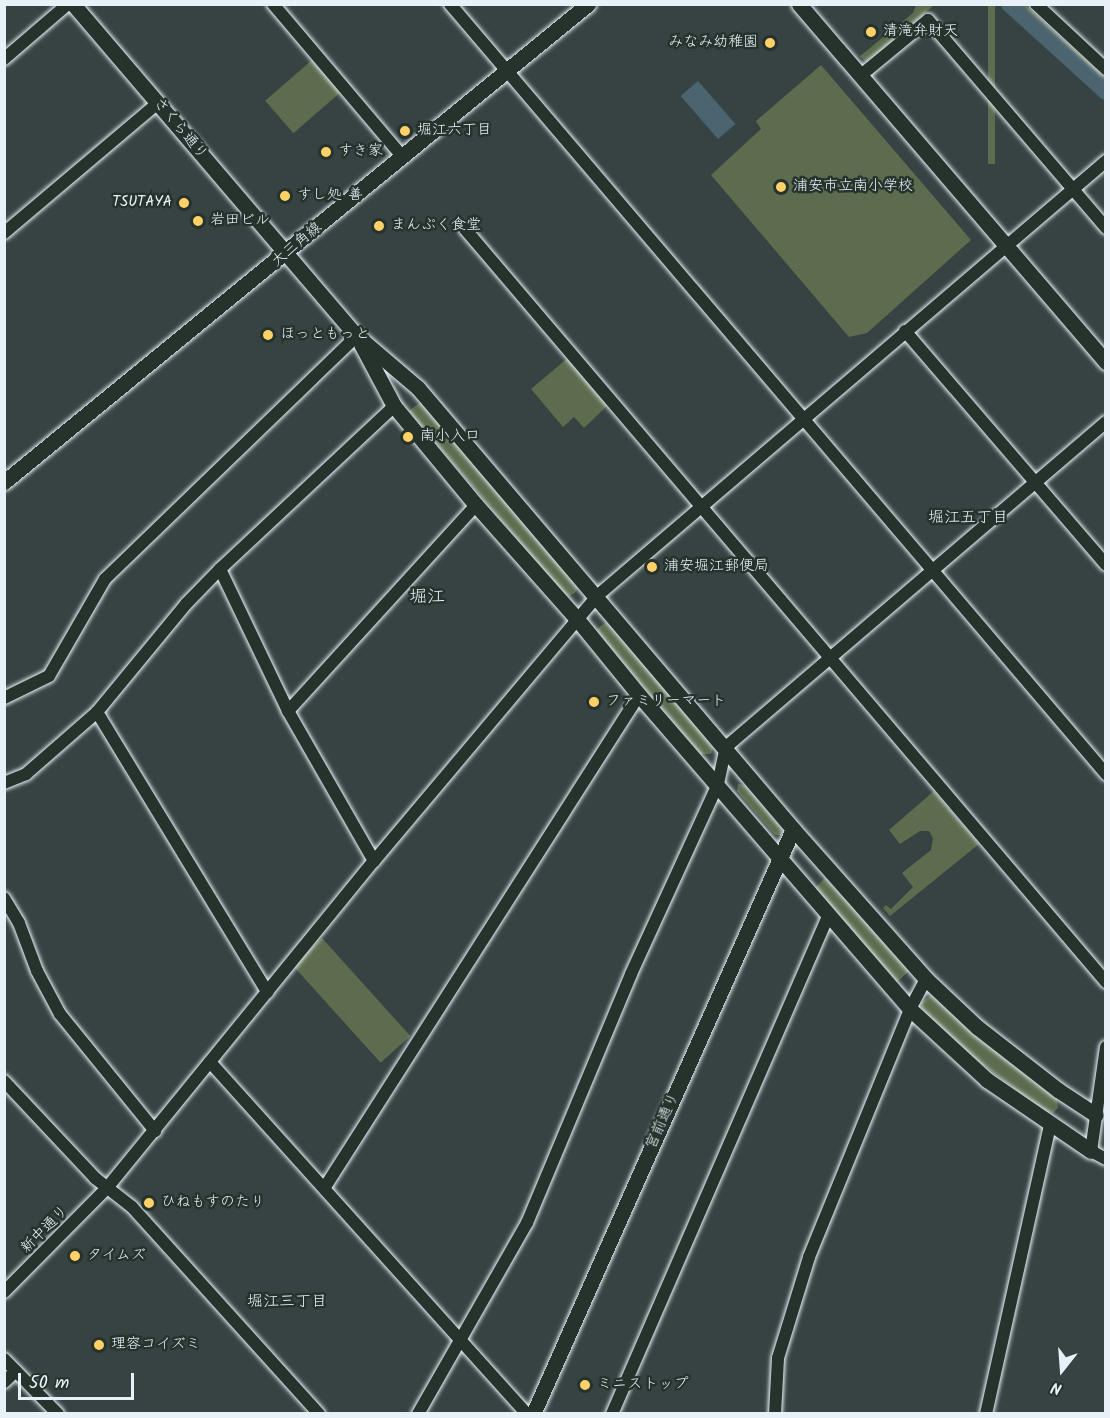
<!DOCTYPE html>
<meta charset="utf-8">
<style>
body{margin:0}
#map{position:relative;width:1110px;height:1418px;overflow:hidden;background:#374242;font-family:Kalam,"Klee One",sans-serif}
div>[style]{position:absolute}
.green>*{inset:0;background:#5d6c4e;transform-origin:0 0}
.water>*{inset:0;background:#4a656f;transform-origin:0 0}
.canal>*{height:16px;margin:-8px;padding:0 8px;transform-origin:8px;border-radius:8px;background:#4a656f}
.roads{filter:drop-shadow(0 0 2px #e8f1f8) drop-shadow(0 0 2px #e8f1f8)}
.minor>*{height:12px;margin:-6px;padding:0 6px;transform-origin:6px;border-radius:6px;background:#26332d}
.tertiary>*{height:15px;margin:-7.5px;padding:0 7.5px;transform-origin:7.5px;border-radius:7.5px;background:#26332d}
.dots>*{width:16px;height:16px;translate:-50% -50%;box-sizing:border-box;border:3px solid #26332d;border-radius:50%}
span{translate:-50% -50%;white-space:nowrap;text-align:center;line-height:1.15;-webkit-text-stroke:5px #26332d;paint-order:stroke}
.poi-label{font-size:15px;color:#e8f1f8}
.left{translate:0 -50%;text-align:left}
.right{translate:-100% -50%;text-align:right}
.street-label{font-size:15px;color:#e8f1f8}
.neighbourhood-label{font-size:16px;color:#e8f1f8}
.quarter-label{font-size:18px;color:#e8f1f8}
.frame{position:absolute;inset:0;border:6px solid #e8f1f8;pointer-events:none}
.north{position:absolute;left:1032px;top:1340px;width:60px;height:60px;-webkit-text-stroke:4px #26332d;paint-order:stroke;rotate:197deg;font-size:16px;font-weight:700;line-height:24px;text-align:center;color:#e8f1f8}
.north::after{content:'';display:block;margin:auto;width:21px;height:27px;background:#e8f1f8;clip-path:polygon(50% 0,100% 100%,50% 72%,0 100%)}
.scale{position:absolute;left:18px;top:1373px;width:116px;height:27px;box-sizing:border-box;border:3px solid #e8f1f8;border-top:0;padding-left:8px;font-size:18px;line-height:21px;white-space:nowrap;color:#e8f1f8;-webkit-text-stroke:4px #26332d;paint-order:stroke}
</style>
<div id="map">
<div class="green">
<div style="clip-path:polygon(916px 5px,934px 5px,867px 63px,860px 56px,913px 13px)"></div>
<div style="left:988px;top:5px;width:7px;height:159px"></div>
<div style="clip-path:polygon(1019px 5px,1025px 5px,1105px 78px,1105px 85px)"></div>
<div style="left:312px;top:60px;width:43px;height:62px;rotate:49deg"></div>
<div style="clip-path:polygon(821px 65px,971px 240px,867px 333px,849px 337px,711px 175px,761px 129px,756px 121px)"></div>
<div style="clip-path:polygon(569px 357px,608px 405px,584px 428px,574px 417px,563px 427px,531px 389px)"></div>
<div style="clip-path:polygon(422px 401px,576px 581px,578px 588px,575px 593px,569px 596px,563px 593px,409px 411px)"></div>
<div style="clip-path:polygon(606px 622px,610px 624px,714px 744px,711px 754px,700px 754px,599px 634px,597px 629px)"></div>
<div style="clip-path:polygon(738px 784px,745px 785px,782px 829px,782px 835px,775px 835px,737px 791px)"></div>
<div style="clip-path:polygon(934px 791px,979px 844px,890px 916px,883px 908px,886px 905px,891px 909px,913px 887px,902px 873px,931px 850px,933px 838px,929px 831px,920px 831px,900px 844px,889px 830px)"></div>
<div style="clip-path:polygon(825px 878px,910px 970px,897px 982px,815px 888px)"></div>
<div style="left:322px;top:938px;width:132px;height:40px;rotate:48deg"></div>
<div style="clip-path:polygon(932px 994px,1057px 1098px,1058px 1108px,1053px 1113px,1044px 1111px,965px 1051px,922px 1010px,921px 1003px)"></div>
</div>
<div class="water">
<div style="left:698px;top:81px;width:57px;height:23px;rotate:49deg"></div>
</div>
<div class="canal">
<div style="left:1009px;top:4px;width:131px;rotate:42.2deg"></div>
</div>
<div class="roads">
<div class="minor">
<div style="left:273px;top:4px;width:199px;rotate:49.7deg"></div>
<div style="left:450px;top:4px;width:1012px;rotate:49.57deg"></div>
<div style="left:1036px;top:4px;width:96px;rotate:42.9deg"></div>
<div style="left:4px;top:59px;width:84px;rotate:-40.7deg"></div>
<div style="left:860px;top:76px;width:88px;rotate:-39.5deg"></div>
<div style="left:928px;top:20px;width:274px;rotate:49.4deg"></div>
<div style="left:465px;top:229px;width:989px;rotate:49.59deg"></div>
<div style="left:4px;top:233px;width:202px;rotate:-40.2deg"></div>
<div style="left:905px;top:331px;width:308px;rotate:49.3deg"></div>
<div style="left:220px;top:569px;width:157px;rotate:64.4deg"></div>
<div style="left:288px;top:711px;width:173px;rotate:60.2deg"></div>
<div style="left:4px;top:698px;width:50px;rotate:-26.1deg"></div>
<div style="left:49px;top:676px;width:112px;rotate:-60deg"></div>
<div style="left:105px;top:579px;width:350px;rotate:-44deg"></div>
<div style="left:288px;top:711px;width:279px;rotate:-47.6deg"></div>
<div style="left:97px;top:712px;width:328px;rotate:58.7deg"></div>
<div style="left:4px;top:783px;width:24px;rotate:-22deg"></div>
<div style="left:26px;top:774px;width:94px;rotate:-41.1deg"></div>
<div style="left:97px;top:712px;width:140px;rotate:-50.5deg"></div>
<div style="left:186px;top:604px;width:49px;rotate:-45.8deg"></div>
<div style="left:220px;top:569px;width:238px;rotate:-43.1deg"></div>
<div style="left:4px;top:898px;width:29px;rotate:59deg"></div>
<div style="left:19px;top:923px;width:51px;rotate:69.4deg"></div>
<div style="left:37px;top:971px;width:49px;rotate:61.9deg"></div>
<div style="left:60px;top:1014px;width:151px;rotate:50.9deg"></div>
<div style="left:1106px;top:1047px;width:105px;rotate:98.2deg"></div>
<div style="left:1091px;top:1151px;width:17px;rotate:28deg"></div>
<div style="left:210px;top:1062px;width:474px;rotate:48deg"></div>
<div style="left:4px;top:1081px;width:133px;rotate:46.8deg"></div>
<div style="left:95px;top:1178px;width:47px;rotate:38.1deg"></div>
<div style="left:132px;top:1207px;width:279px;rotate:47.9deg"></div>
<div style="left:325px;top:1187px;width:584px;rotate:-57.45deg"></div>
<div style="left:4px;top:1292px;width:146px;rotate:-45.3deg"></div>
<div style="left:107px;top:1188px;width:422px;rotate:-50.8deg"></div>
<div style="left:374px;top:861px;width:346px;rotate:-49.9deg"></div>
<div style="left:597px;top:596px;width:670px;rotate:-40.52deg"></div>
<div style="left:4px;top:1359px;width:77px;rotate:45.5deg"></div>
<div style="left:4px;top:1382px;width:16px;rotate:-43deg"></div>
<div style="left:418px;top:1414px;width:220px;rotate:-60.3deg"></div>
<div style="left:527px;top:1223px;width:270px;rotate:-67.3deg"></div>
<div style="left:631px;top:974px;width:209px;rotate:-65.4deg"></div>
<div style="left:718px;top:784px;width:38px;rotate:-78deg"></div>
<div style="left:726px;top:747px;width:500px;rotate:-40.54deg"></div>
<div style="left:612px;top:1414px;width:545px;rotate:-66.54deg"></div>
<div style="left:775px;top:1414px;width:56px;rotate:-86.9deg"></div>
<div style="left:778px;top:1358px;width:106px;rotate:-72.9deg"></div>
<div style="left:809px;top:1257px;width:268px;rotate:-67.8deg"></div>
<div style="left:910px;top:1009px;width:34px;rotate:-62deg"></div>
<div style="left:986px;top:1414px;width:296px;rotate:-77.5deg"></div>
</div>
<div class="tertiary">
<div style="left:73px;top:4px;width:437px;rotate:49.5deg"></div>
<div style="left:357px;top:336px;width:80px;rotate:40.4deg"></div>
<div style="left:418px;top:388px;width:579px;rotate:49.62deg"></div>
<div style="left:793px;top:829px;width:200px;rotate:48.4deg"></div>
<div style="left:926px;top:979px;width:70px;rotate:43.3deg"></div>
<div style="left:977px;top:1027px;width:103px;rotate:37.9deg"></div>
<div style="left:1058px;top:1090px;width:45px;rotate:33.3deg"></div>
<div style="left:799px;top:4px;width:472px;rotate:49.4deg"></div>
<div style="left:361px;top:344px;width:70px;rotate:62deg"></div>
<div style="left:394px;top:406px;width:129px;rotate:50.4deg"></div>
<div style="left:476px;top:505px;width:152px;rotate:48.5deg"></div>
<div style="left:577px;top:619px;width:98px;rotate:50.8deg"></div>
<div style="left:639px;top:695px;width:415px;rotate:49.2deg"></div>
<div style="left:910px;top:1009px;width:105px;rotate:42.7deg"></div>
<div style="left:987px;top:1080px;width:126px;rotate:34.3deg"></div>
<div style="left:4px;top:482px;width:755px;rotate:-39.3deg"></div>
<div style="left:533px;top:1414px;width:640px;rotate:-66.04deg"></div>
</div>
</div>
<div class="dots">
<div style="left:871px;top:32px;background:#ffd166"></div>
<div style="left:770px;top:43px;background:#ffd166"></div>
<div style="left:405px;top:131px;background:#ffd166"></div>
<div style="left:326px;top:152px;background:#ffd166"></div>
<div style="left:781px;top:187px;background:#ffd166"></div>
<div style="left:285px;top:196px;background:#ffd166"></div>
<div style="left:184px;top:203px;background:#ffd166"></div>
<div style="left:198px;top:221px;background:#ffd166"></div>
<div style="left:379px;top:226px;background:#ffd166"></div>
<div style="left:268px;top:335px;background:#ffd166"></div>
<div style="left:408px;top:437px;background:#ffd166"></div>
<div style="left:652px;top:567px;background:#ffd166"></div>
<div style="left:594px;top:702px;background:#ffd166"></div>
<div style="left:149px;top:1203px;background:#ffd166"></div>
<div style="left:75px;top:1256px;background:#ffd166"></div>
<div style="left:99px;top:1345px;background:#ffd166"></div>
<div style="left:585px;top:1385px;background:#ffd166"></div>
</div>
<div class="poi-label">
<span class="left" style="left:883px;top:32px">清滝弁財天</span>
<span class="right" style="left:758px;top:43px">みなみ幼稚園</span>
<span class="left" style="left:417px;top:131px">堀江六丁目</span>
<span class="left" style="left:338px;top:152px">すき家</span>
<span class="left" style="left:793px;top:187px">浦安市立南小学校</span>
<span class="left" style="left:297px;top:196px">すし処 善</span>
<span class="right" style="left:172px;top:203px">TSUTAYA</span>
<span class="left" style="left:210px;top:221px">岩田ビル</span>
<span class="left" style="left:391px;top:226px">まんぷく食堂</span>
<span class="left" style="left:280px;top:335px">ほっともっと</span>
<span class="left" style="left:420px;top:437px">南小入口</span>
<span class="left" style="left:664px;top:567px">浦安堀江郵便局</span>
<span class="left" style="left:606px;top:702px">ファミリーマート</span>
<span class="left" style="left:161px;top:1203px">ひねもすのたり</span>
<span class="left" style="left:87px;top:1256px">タイムズ</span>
<span class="left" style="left:111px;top:1345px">理容コイズミ</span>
<span class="left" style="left:597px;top:1385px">ミニストップ</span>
</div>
<div class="street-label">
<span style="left:180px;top:129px;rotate:50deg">さくら通り</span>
<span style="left:297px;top:245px;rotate:-40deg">大三角線</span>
<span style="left:663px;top:1121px;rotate:-66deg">宮前通り</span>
<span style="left:45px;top:1230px;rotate:-45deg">新中通り</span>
</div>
<div class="neighbourhood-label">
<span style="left:968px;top:518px">堀江五丁目</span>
<span style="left:287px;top:1302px">堀江三丁目</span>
</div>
<div class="quarter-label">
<span style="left:427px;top:598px">堀江</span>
</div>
<div class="frame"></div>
<div class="north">N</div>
<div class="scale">50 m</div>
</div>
